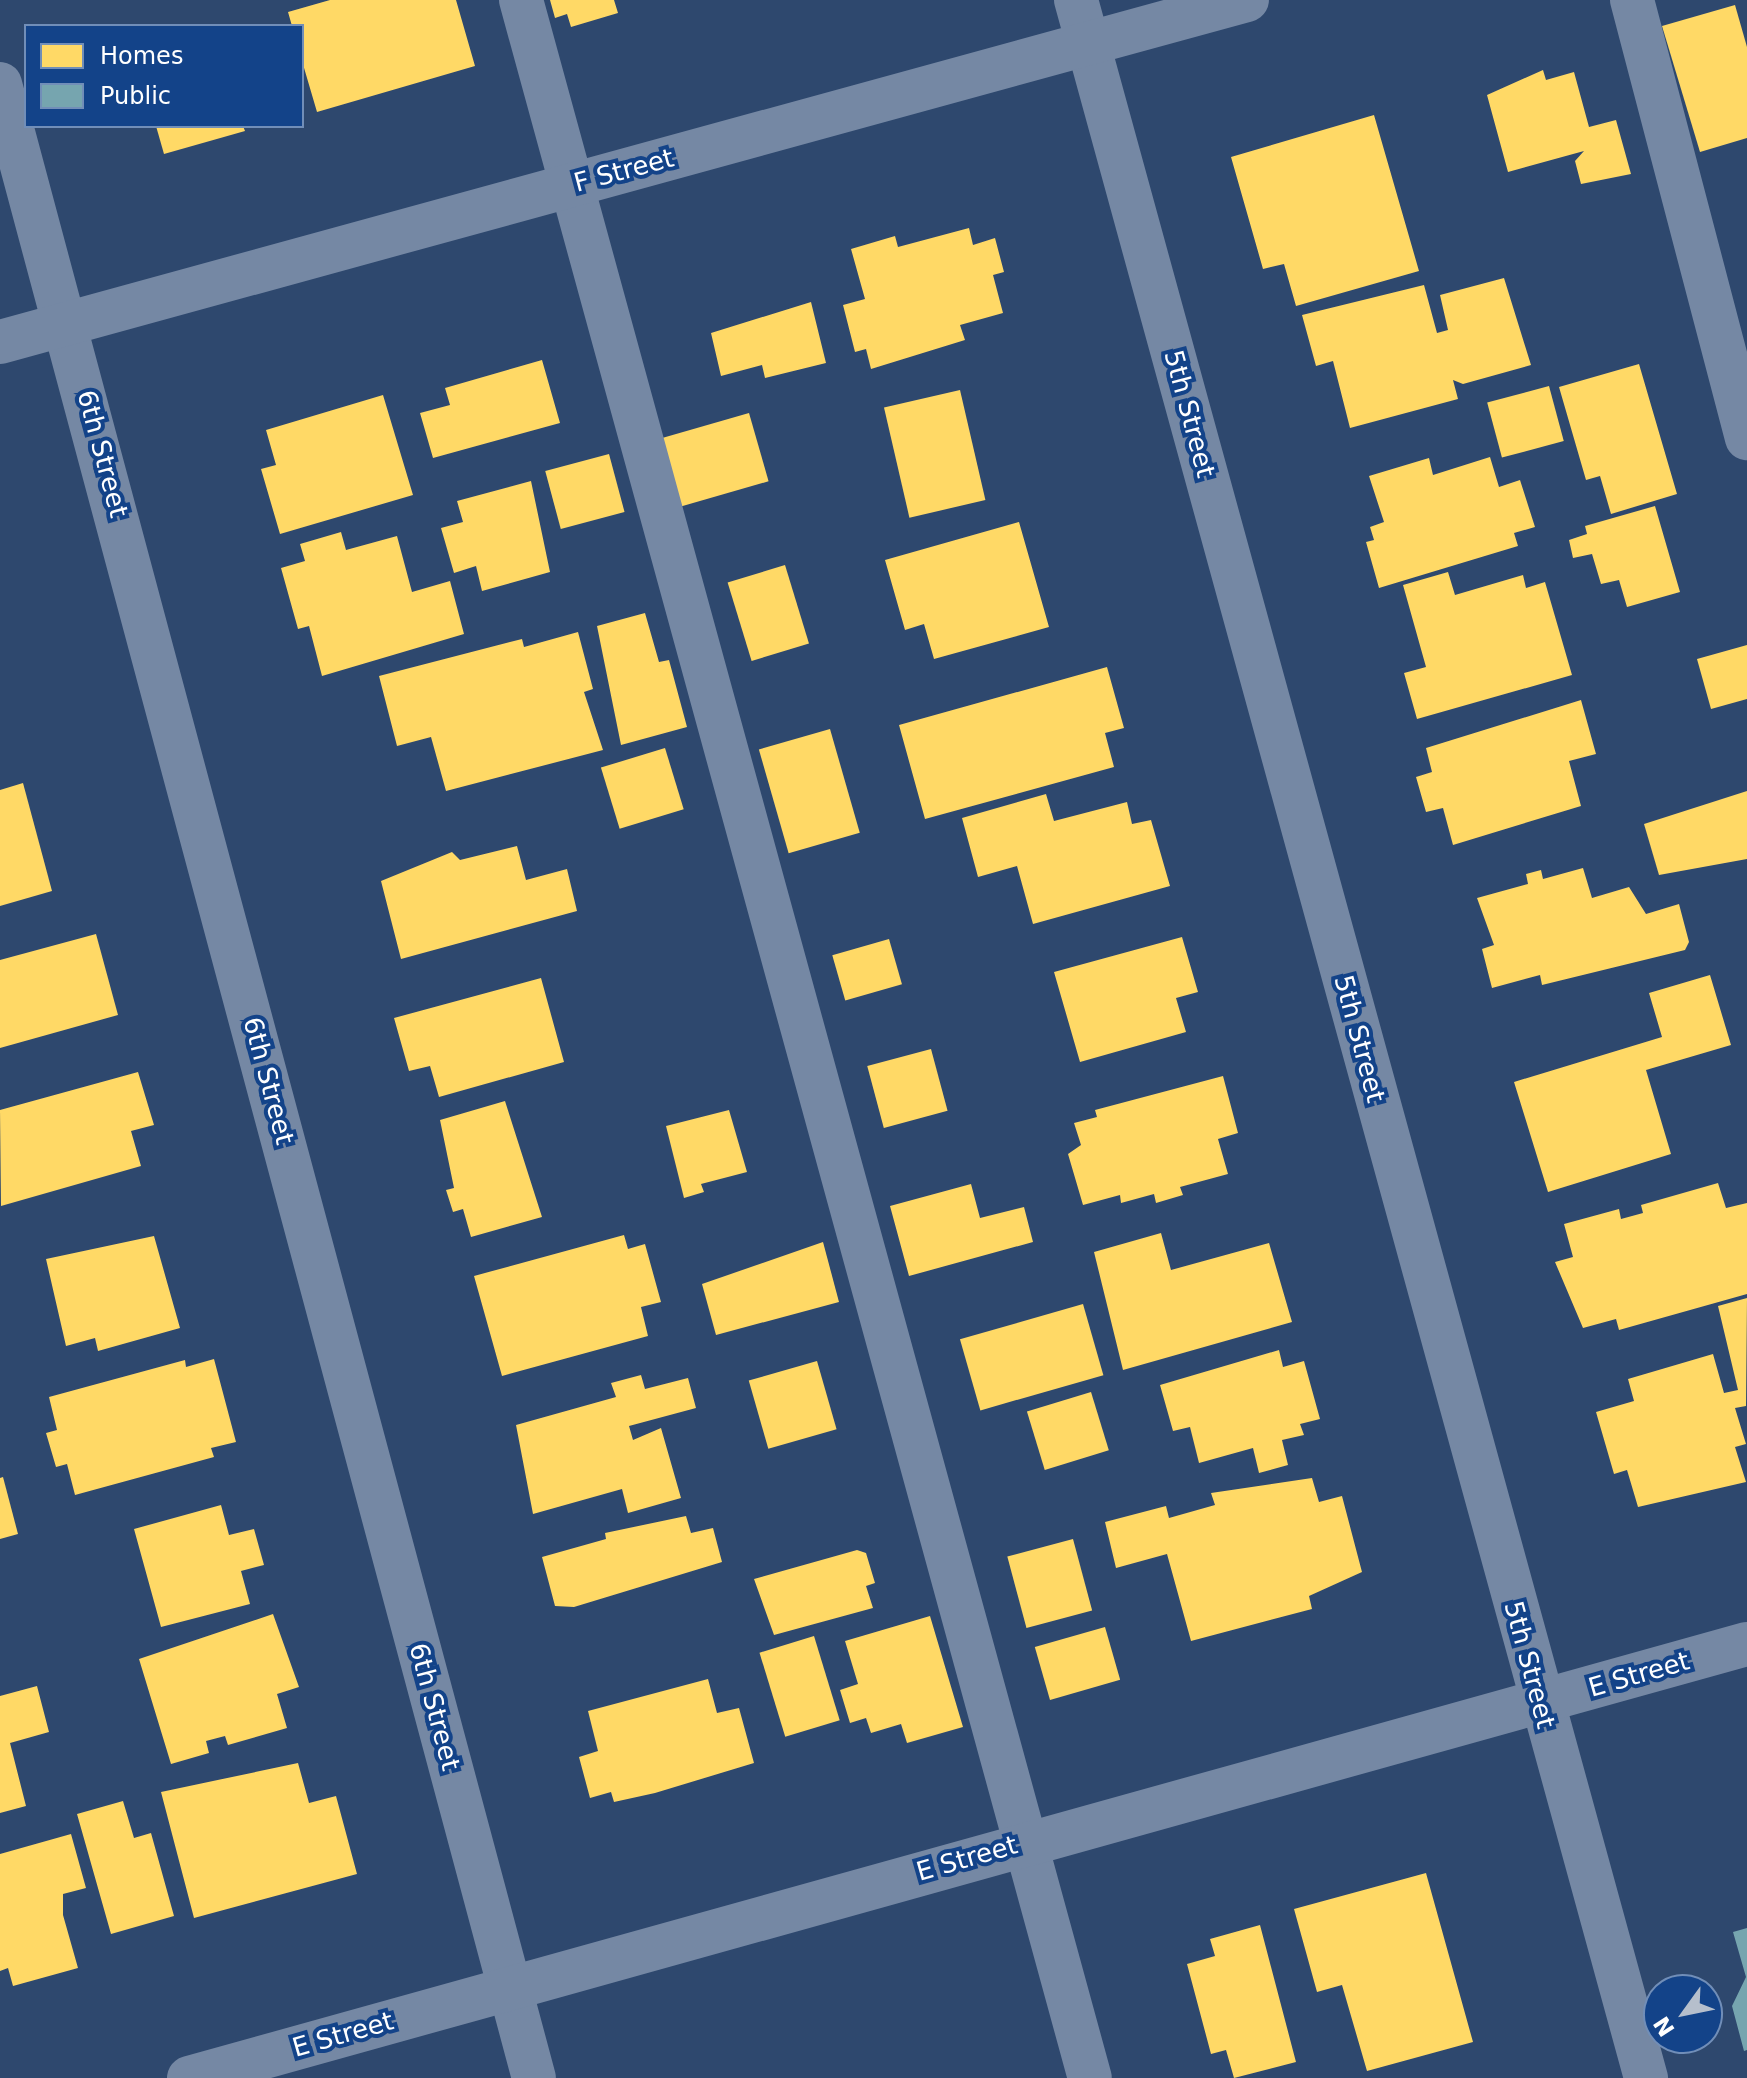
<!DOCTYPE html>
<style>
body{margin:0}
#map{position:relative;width:1747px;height:2078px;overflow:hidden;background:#2e486e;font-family:"DejaVu Sans",sans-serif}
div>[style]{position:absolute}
.homes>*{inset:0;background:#ffd966;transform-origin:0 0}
.public>*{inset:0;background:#76a5af}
.minor>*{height:44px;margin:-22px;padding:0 22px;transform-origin:22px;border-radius:22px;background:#7588a4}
span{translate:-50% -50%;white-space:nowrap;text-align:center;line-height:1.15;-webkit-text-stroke:8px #134389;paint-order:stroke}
.street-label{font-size:26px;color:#fff}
.legend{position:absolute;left:24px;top:24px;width:280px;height:104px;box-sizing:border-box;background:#134389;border:2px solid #718eb8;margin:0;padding:10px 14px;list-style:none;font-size:24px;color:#fff}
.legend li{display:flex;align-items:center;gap:16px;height:40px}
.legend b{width:40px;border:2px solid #718eb8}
.north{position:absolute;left:1643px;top:1974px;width:80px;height:80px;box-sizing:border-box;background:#134389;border:2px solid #718eb8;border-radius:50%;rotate:237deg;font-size:22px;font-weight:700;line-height:32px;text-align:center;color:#fff}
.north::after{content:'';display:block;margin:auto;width:28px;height:36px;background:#b6bfcc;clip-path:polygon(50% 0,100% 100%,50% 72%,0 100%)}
</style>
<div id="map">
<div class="homes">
<div style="clip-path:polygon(330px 0,456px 0,475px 66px,317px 112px,302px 61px,302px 26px,292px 26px,288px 12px)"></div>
<div style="clip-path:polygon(550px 0,614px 0,618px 13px,571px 27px,567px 14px,555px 18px)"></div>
<div style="clip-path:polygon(1735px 5px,1747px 47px,1747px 138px,1700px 152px,1662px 26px)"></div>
<div style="clip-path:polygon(1543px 70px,1546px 80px,1574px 72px,1589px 127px,1616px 120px,1631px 174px,1581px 184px,1575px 161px,1584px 151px,1508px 172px,1487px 95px)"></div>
<div style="clip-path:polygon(1374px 115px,1419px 271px,1296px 306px,1284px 264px,1263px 269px,1231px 157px)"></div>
<div style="clip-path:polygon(156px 126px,243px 126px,245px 131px,164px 154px)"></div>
<div style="clip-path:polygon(969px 228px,973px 245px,995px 238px,1004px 272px,993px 275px,1003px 313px,960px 325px,965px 340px,871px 369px,866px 349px,855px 352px,843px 305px,865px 299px,851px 249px,895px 236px,898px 247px)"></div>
<div style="clip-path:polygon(1504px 278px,1531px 365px,1463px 384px,1453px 380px,1458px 399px,1350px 428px,1333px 361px,1316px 366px,1302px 315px,1424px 285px,1437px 333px,1448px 330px,1440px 295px)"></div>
<div style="clip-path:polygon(811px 302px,826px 363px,765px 378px,762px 365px,721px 376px,711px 333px)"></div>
<div style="clip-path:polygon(542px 360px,560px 423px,433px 458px,420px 413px,450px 405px,445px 388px)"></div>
<div style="clip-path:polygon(1639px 364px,1677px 494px,1611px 514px,1600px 476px,1586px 480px,1559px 387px)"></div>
<div style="left:1549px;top:386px;width:57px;height:64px;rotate:75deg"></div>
<div style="left:960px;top:390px;width:113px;height:78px;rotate:77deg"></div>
<div style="clip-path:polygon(383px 395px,413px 495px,280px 534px,261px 469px,276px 465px,266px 430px)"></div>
<div style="left:749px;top:413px;width:71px;height:93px;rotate:74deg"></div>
<div style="left:609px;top:454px;width:60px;height:66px;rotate:75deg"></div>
<div style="clip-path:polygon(1490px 457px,1499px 487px,1520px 480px,1535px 527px,1514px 533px,1518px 546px,1379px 588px,1366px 542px,1374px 540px,1370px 527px,1384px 522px,1369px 476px,1429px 458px,1433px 475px)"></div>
<div style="clip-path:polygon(531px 481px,550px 572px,482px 591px,476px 566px,454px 573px,441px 528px,463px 522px,457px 501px)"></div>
<div style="clip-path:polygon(1655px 506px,1680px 592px,1627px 607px,1619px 580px,1601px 584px,1592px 554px,1573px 558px,1569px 540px,1587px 534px,1585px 526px)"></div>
<div style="clip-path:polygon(1019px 522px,1049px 627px,934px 659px,924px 624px,905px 630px,885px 560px)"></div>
<div style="clip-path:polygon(341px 532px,346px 550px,397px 536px,412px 592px,450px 581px,464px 634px,322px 676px,309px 626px,298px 629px,281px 568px,305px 561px,300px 544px)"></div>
<div style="left:785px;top:565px;width:82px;height:60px;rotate:73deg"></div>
<div style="clip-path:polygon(1448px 572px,1455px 595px,1523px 575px,1526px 588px,1545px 582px,1572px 675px,1417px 719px,1404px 673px,1426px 667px,1403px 585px)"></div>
<div style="clip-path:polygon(645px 613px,659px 662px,669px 660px,687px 727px,621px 745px,597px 626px)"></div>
<div style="clip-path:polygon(578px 632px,593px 689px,584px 692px,603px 750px,446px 791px,431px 737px,397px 746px,379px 676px,522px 639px,524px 647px)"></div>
<div style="clip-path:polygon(1747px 645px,1747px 699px,1711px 709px,1697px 659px)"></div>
<div style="clip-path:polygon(1107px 667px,1124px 728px,1105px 733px,1114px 767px,925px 819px,899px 725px)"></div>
<div style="clip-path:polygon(1581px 700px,1596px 754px,1569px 761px,1581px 806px,1453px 845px,1443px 808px,1426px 812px,1416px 777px,1432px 772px,1426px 748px)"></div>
<div style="left:830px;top:729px;width:108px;height:74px;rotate:74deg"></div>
<div style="left:665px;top:748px;width:64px;height:67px;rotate:73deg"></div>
<div style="clip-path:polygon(23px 783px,52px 891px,0 906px,0 790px)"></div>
<div style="clip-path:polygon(1747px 791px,1747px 859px,1659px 875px,1644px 824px)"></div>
<div style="clip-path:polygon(1046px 794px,1054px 821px,1127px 802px,1132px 824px,1151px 820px,1170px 886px,1033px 924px,1017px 866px,978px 877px,962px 818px)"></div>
<div style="clip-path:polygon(517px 846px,526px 880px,567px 869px,577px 911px,401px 959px,381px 881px,452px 852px,460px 860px)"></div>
<div style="clip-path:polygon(1583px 868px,1592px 898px,1629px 887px,1646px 914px,1679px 904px,1689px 942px,1685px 950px,1542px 985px,1540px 975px,1492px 988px,1482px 949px,1494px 945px,1477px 898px,1528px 884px,1526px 874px,1541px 870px,1543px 879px)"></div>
<div style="clip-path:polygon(96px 934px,118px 1015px,0 1048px,0 960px)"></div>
<div style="clip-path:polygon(1182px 937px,1198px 992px,1176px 998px,1186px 1032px,1080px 1062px,1054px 972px)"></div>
<div style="left:889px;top:939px;width:47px;height:59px;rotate:74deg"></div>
<div style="clip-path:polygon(1710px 975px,1731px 1045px,1646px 1070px,1671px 1154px,1548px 1192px,1514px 1082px,1662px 1037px,1649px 993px)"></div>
<div style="clip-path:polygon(541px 978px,564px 1062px,439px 1097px,430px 1066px,409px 1071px,394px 1018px)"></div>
<div style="left:931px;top:1049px;width:64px;height:66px;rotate:75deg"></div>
<div style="clip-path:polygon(138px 1072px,154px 1125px,131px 1131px,141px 1166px,1px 1206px,0 1110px)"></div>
<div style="clip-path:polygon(1223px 1076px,1238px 1133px,1218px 1139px,1228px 1174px,1180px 1187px,1183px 1195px,1156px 1203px,1154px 1194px,1121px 1203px,1120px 1195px,1083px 1205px,1068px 1154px,1081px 1145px,1074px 1123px,1097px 1117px,1095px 1110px)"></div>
<div style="clip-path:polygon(505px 1101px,542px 1217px,471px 1237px,463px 1209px,453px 1212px,446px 1190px,454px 1188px,440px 1120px)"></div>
<div style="clip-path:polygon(729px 1110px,747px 1172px,701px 1184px,704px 1192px,684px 1198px,666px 1126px)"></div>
<div style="clip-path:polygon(1718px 1183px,1726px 1208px,1747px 1203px,1747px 1294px,1619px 1330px,1616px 1319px,1583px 1328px,1555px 1262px,1573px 1257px,1564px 1224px,1619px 1209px,1621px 1219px,1643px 1213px,1641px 1205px)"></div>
<div style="clip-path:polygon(971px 1184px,980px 1218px,1024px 1207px,1033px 1242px,909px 1276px,890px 1206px)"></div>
<div style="clip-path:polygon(1161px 1233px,1171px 1270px,1269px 1243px,1292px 1322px,1123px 1370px,1094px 1252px)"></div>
<div style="clip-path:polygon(624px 1235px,628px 1249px,645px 1244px,661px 1302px,641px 1307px,648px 1336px,502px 1376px,474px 1276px)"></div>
<div style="clip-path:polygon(154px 1236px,180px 1328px,98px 1351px,95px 1338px,66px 1346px,46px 1259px)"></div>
<div style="clip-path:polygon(823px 1242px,839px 1302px,716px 1335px,702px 1284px)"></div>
<div style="clip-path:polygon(1747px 1298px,1746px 1406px,1735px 1408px,1746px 1444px,1735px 1447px,1746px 1482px,1638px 1507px,1627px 1470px,1614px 1474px,1596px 1412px,1634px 1401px,1628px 1379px,1713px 1354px,1724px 1393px,1738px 1390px,1718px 1306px)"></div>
<div style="left:1083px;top:1304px;width:74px;height:128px;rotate:74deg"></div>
<div style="clip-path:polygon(1279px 1350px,1283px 1367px,1304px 1361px,1320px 1419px,1300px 1424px,1304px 1435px,1282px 1440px,1288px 1465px,1259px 1473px,1253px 1448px,1199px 1463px,1190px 1427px,1173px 1431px,1160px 1385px)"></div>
<div style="clip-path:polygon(214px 1359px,236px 1442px,211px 1448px,214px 1457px,75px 1495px,67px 1464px,56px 1467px,46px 1433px,57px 1430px,49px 1397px,185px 1360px,186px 1367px)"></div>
<div style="left:817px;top:1361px;width:71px;height:71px;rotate:74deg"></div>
<div style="clip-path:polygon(641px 1375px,645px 1389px,688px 1378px,696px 1408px,629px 1426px,633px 1440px,661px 1428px,681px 1498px,628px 1513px,622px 1489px,533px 1514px,516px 1425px,616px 1397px,611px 1383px)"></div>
<div style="left:1091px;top:1392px;width:61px;height:67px;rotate:73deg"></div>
<div style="clip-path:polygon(3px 1477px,18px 1534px,0 1539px,0 1478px)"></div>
<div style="clip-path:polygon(1312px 1478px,1319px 1502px,1342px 1496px,1362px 1572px,1309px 1596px,1312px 1609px,1191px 1641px,1167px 1554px,1116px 1568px,1105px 1522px,1166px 1506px,1169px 1518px,1215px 1505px,1211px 1493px)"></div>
<div style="clip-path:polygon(221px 1505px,229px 1535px,254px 1529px,264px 1565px,241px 1571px,250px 1604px,161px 1627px,134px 1529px)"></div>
<div style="clip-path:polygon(686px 1516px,691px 1533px,713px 1528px,722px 1562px,574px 1607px,555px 1606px,542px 1557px,606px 1539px,605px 1533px)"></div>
<div style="left:1073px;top:1539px;width:74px;height:68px;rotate:75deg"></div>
<div style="clip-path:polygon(857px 1550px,866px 1553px,875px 1583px,866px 1586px,873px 1608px,774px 1635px,754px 1579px)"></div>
<div style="clip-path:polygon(273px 1614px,299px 1687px,277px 1694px,287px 1728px,228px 1745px,225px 1736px,206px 1741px,209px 1753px,171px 1764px,139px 1659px)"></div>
<div style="clip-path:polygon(930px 1616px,963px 1727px,907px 1743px,901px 1724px,871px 1733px,866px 1718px,850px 1723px,840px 1690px,858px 1684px,845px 1641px)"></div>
<div style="left:1105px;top:1627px;width:55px;height:73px;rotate:74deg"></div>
<div style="left:814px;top:1636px;width:88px;height:57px;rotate:73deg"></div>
<div style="clip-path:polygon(708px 1679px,717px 1713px,739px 1708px,754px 1763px,655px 1793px,614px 1802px,611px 1792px,590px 1798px,579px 1757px,598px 1751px,588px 1711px)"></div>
<div style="clip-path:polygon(37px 1686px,49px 1732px,10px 1743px,26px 1806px,0 1813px,0 1696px)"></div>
<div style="clip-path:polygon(298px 1763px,309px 1803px,336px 1796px,357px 1874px,194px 1918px,161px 1792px)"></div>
<div style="clip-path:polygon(123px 1801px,134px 1838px,151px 1833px,174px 1916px,111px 1934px,77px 1814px)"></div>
<div style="clip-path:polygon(71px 1834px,86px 1888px,63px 1894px,63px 1915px,78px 1968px,13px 1986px,8px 1968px,0 1971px,0 1854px)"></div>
<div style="clip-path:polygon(1426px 1873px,1473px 2042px,1367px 2071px,1342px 1985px,1317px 1992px,1294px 1909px)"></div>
<div style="clip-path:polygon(1260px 1925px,1296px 2062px,1234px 2078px,1226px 2050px,1211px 2054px,1187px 1964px,1215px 1956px,1210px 1939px)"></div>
</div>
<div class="public">
<div style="clip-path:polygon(1747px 1928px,1747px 2050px,1744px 2051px,1732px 2006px,1746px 1977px,1733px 1932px)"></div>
</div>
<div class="minor">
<div style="left:521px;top:0;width:2154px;rotate:74.69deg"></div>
<div style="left:1076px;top:0;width:2155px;rotate:74.66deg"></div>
<div style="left:1632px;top:0;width:453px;rotate:75.3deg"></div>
<div style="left:0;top:84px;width:2064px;rotate:75.01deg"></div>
<div style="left:0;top:342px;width:1293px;rotate:-15.34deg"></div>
<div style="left:189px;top:2078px;width:1617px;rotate:-15.57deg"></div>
</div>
<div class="street-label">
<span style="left:624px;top:171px;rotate:-15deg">F Street</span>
<span style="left:1189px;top:414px;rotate:75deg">5th Street</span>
<span style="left:102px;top:454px;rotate:75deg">6th Street</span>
<span style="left:1359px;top:1039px;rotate:75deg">5th Street</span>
<span style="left:268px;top:1081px;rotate:75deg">6th Street</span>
<span style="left:1529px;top:1665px;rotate:75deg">5th Street</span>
<span style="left:1639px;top:1675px;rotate:-16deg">E Street</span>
<span style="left:434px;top:1707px;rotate:75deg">6th Street</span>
<span style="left:967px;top:1859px;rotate:-16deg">E Street</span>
<span style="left:343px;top:2035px;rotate:-16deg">E Street</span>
</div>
<ul class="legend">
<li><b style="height:22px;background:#ffd966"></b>Homes</li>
<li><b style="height:22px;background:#76a5af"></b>Public</li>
</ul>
<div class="north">N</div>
</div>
